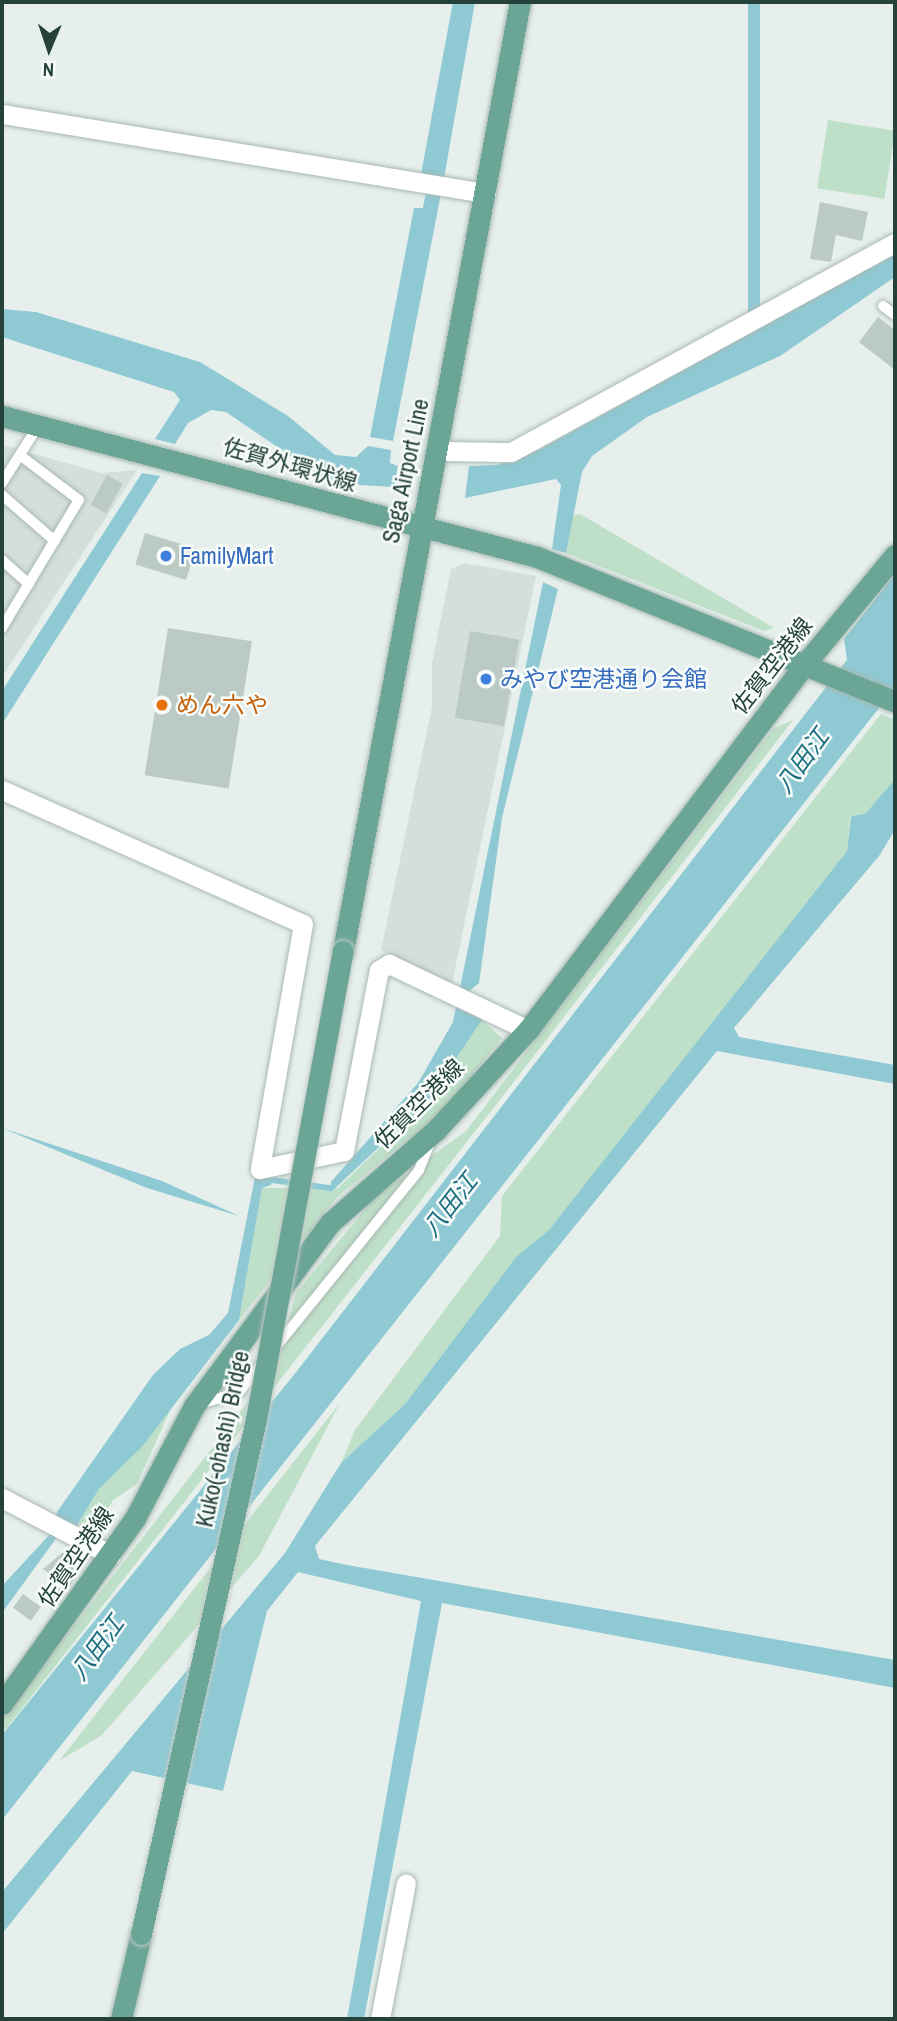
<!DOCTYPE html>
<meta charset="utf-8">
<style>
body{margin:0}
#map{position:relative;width:897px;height:2021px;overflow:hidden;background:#e6efeb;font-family:"Archivo Narrow","Noto Sans JP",sans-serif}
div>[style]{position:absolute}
.built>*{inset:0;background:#d4dfda}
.green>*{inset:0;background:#bfe0c8;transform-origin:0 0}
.water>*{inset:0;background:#8ec9d4;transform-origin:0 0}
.stream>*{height:6px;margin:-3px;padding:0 3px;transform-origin:3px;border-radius:3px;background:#8ec9d4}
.building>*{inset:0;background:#bbcac4;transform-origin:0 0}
.roads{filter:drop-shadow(0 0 2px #a8b8b2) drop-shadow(0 0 2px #a8b8b2)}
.lane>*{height:10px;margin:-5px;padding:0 5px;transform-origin:5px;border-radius:5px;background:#fff}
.street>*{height:19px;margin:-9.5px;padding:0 9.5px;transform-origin:9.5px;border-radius:9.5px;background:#fff}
.primary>*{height:21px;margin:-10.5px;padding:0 10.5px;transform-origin:10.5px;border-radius:10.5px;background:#6aa596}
.bridges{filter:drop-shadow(0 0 2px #c2cac8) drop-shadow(0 0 2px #c2cac8)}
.primary-bridge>*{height:21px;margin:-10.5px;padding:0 10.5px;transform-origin:10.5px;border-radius:10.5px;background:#6aa596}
.dots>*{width:19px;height:19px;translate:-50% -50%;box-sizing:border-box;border:4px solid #f7fbf9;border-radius:50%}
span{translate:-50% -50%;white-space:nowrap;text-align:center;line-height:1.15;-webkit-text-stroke:5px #f7fbf9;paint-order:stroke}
.street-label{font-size:23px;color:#24423a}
.shop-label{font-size:23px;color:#366cbe}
.left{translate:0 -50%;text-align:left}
.food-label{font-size:23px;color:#c56008}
.water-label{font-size:24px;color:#1c6f80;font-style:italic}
.frame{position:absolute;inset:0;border:4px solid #24423a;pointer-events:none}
.north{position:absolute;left:14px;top:14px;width:70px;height:70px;-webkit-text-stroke:5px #f7fbf9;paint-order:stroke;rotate:182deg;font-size:19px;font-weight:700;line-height:28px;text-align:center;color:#24423a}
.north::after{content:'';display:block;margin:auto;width:24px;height:32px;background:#24423a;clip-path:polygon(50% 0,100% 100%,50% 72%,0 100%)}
</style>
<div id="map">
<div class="built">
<div style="clip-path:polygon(2px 445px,102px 473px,137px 470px,2px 677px)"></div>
<div style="clip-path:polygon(464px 563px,536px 576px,452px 984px,381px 950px,432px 707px,432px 663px,451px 569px)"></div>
</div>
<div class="green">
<div style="left:828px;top:120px;width:68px;height:69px;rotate:9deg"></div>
<div style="clip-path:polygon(580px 514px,774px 628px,764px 631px,566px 553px,571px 516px)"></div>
<div style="clip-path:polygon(881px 714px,895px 720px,895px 779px,865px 814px,850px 816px,847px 851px,549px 1231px,516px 1257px,405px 1404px,341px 1463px,355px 1430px,500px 1236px,502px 1196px)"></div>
<div style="clip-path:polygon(793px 720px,506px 1092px,2px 1734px,2px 1719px,275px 1367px,296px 1293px,375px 1197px,466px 1131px,774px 728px)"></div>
<div style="clip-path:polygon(482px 1020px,502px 1038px,444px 1110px,336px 1198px,239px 1320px,262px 1188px,338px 1188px,427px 1102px)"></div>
<div style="clip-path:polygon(340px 1403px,259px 1556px,102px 1735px,59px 1761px)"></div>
<div style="clip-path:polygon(172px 1406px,137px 1484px,113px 1500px,94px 1532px,77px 1525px,99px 1489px,142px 1447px)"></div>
</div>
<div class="water">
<div style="clip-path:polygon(453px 2px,475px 2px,444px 178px,393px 441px,370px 437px,414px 208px,423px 208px,429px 176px,421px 174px)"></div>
<div style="left:748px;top:2px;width:12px;height:351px"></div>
<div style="clip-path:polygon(895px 253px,895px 277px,780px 356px,647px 417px,592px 456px,582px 472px,566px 553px,552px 549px,561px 485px,556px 479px,465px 498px,469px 466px,497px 465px,539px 450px)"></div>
<div style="clip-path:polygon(2px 309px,36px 312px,200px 362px,288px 416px,335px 455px,356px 457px,368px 446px,391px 450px,390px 463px,398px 466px,394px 487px,342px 484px,317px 474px,226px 412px,211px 410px,188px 423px,175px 444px,155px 439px,180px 400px,174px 392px,2px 337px)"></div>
<div style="clip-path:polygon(142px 473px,160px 476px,2px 724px,2px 691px)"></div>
<div style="clip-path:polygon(895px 574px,895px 685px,879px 708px,2px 1820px,2px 1735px,297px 1371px,847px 660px,844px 639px)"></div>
<div style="clip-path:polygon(543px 582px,558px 589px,502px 818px,479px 983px,468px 992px,482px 1020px,427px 1102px,330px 1193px,331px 1182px,418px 1083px,453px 1022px)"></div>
<div style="clip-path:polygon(895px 779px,895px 830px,879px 856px,734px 1028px,739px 1037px,895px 1065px,895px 1084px,717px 1051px,315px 1546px,319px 1559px,347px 1565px,895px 1660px,895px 1688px,442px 1603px,364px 2019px,347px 2019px,421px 1601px,298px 1572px,267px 1611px,223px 1791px,132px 1771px,2px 1934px,2px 1892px,285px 1553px,341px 1463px,405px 1404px,516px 1257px,549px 1230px,847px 851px,851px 816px,865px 814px)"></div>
<div style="clip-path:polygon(2px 1128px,162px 1181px,239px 1216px,147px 1188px)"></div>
<div style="clip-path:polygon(256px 1172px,273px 1175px,271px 1185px,262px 1188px,239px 1320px,142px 1447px,99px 1489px,77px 1525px,69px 1523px,60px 1533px,2px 1613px,2px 1586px,51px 1533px,57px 1512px,153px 1375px,180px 1349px,209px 1335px,228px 1313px)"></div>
</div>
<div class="stream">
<div style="left:272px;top:1180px;width:59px;rotate:7.9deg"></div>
</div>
<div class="building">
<div style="clip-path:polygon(820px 202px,868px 212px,862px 241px,836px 235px,831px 262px,810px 259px)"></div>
<div style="clip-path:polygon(878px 317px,895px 330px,895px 370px,859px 342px)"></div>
<div style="left:107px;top:475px;width:18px;height:34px;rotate:29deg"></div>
<div style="left:145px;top:533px;width:53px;height:33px;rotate:17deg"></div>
<div style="left:168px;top:628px;width:85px;height:149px;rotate:9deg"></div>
<div style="left:470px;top:631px;width:50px;height:88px;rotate:10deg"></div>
<div style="clip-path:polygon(69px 1547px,89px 1557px,69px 1587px,43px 1569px)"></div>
<div style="left:56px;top:1585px;width:12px;height:22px;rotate:35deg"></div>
<div style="left:23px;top:1594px;width:22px;height:17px;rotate:36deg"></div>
</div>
<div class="roads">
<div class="lane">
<div style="left:883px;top:306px;width:15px;rotate:37deg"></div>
<div style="left:2px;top:483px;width:67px;rotate:-57.7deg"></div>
<div style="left:2px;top:495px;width:70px;rotate:41deg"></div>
<div style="left:2px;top:560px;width:36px;rotate:42deg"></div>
<div style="left:2px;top:628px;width:149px;rotate:-59deg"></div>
<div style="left:79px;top:500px;width:73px;rotate:-142.8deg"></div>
<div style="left:275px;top:1348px;width:229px;rotate:-51deg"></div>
<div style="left:419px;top:1170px;width:29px;rotate:-68deg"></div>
<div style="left:200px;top:1404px;width:41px;rotate:-17.1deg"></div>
<div style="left:239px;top:1392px;width:35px;rotate:-51deg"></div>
</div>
<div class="street">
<div style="left:2px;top:114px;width:490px;rotate:9.3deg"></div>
<div style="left:438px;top:451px;width:73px;rotate:0.8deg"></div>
<div style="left:511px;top:452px;width:437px;rotate:-28.6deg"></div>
<div style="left:2px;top:790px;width:329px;rotate:24deg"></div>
<div style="left:303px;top:924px;width:249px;rotate:100deg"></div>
<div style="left:260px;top:1169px;width:86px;rotate:-12.1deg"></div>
<div style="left:344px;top:1151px;width:184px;rotate:-79.1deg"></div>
<div style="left:379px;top:970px;width:12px;rotate:-31deg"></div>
<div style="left:389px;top:964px;width:154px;rotate:25.4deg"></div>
<div style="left:2px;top:1498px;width:123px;rotate:27.6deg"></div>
<div style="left:380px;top:2019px;width:138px;rotate:-79.2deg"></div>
</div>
<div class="primary">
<div style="left:2px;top:416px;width:553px;rotate:14.76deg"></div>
<div style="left:537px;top:557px;width:386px;rotate:22deg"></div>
<div style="left:343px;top:951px;width:965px;rotate:-79.44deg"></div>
<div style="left:2px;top:1704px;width:229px;rotate:-54.4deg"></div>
<div style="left:135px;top:1518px;width:127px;rotate:-62.2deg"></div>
<div style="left:194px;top:1406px;width:228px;rotate:-53.4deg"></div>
<div style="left:330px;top:1223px;width:141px;rotate:-41.3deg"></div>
<div style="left:436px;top:1130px;width:136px;rotate:-47.4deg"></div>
<div style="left:528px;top:1030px;width:458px;rotate:-52.9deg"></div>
<div style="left:804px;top:665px;width:143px;rotate:-50.4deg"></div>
<div style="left:121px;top:2019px;width:87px;rotate:-76.8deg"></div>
</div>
</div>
<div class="bridges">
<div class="primary-bridge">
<div style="left:141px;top:1934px;width:528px;rotate:-77.41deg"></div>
<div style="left:256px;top:1419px;width:476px;rotate:-79.5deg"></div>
</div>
</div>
<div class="dots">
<div style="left:166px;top:556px;background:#3f7fe0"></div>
<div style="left:486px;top:679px;background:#3f7fe0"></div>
<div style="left:162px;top:705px;background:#e8710a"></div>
</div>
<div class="street-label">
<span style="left:290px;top:465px;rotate:16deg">佐賀外環状線</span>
<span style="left:406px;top:471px;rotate:-78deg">Saga Airport Line</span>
<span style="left:772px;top:666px;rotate:-52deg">佐賀空港線</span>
<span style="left:419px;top:1104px;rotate:-45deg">佐賀空港線</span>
<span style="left:223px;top:1439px;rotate:-78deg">Kuko(-ohashi) Bridge</span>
<span style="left:76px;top:1557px;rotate:-56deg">佐賀空港線</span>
</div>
<div class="shop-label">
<span class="left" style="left:180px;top:556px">FamilyMart</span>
<span class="left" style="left:500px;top:679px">みやび空港通り会館</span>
</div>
<div class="food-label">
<span class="left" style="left:176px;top:705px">めん六や</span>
</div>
<div class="water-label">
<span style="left:802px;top:761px;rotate:-54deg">八田江</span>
<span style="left:450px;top:1205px;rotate:-52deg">八田江</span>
<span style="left:97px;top:1648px;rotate:-54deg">八田江</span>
</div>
<div class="frame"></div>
<div class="north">N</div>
</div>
